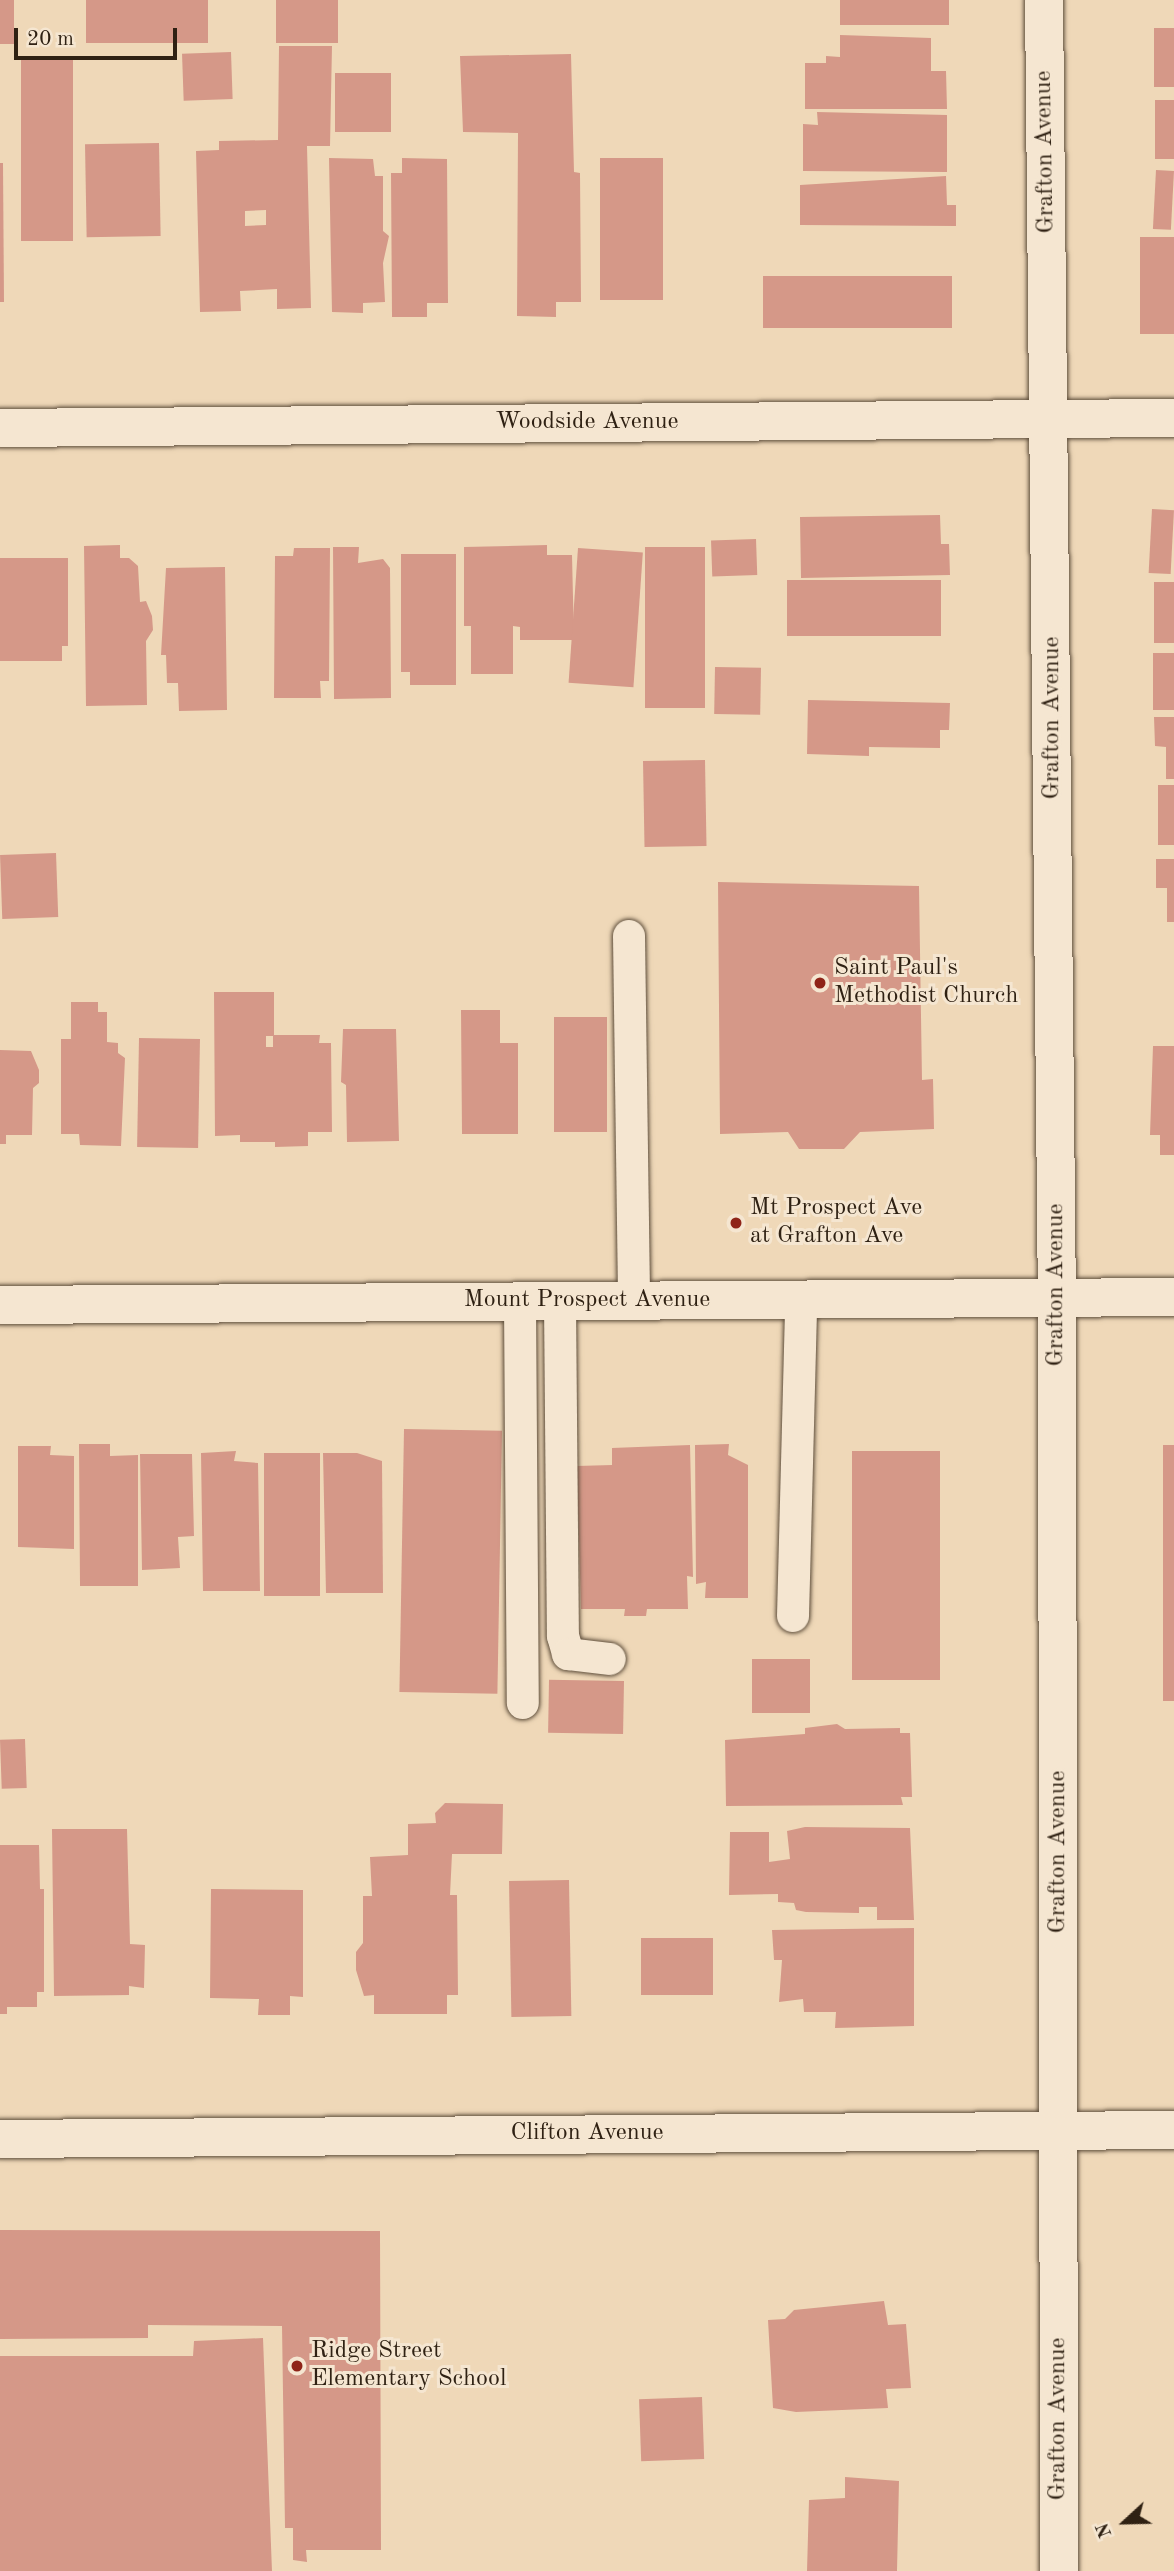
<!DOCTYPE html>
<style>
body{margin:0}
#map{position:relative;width:1174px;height:2571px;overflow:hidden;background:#efd8b8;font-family:"Old Standard TT",serif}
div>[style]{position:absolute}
.building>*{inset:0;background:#d59888;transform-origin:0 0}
.roads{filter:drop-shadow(0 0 2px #5f4f3c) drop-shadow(0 0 2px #5f4f3c)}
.lane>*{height:32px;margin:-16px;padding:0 16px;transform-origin:16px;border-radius:16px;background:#f5e6d1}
.street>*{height:38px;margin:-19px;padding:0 19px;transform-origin:19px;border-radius:19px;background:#f5e6d1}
.secondary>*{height:38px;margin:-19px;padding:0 19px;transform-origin:19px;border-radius:19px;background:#f5e6d1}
.dots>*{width:19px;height:19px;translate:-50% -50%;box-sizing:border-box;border:4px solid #f5e6d1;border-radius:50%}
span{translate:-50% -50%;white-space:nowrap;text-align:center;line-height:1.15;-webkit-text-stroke:6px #f5e6d1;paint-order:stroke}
.street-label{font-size:24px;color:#2f2113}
.poi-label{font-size:24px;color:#2f2113}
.left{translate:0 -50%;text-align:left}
.north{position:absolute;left:1090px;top:2487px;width:70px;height:70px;-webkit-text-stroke:5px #f5e6d1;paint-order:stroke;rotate:248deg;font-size:19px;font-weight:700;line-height:28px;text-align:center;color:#2f2113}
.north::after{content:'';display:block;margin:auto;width:24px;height:32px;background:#2f2113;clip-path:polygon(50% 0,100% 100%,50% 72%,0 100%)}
.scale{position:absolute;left:14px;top:28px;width:163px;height:32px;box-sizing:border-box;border:4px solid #2f2113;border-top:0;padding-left:9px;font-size:21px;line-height:24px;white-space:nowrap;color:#2f2113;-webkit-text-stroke:5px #f5e6d1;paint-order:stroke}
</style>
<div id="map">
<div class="building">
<div style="left:0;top:0;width:14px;height:44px"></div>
<div style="left:86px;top:0;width:122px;height:43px"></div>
<div style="left:276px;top:0;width:62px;height:43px"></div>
<div style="left:840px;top:0;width:109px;height:25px"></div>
<div style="left:1154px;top:28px;width:20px;height:59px"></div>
<div style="clip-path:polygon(840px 35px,931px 38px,931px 71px,946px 71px,947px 109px,805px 109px,805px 63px,826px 63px,826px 56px,840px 57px)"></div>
<div style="clip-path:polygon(evenodd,279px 46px,332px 46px,330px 146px,307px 146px,311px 308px,277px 309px,277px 289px,240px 291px,241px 311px,200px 312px,196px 151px,219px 150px,219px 141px,278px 140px,279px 46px,266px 210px,266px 225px,245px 226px,245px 211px,266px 210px)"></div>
<div style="left:231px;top:52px;width:47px;height:49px;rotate:88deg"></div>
<div style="clip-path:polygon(571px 54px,574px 172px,580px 173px,581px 302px,556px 302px,556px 317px,517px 316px,518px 133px,463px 132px,460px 56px)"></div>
<div style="left:21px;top:58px;width:52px;height:183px"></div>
<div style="left:335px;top:73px;width:56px;height:59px"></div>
<div style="left:1155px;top:100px;width:19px;height:59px"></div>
<div style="clip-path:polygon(817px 112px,947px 115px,947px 172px,803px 171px,803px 124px,818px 125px)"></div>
<div style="left:159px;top:143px;width:93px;height:74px;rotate:89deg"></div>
<div style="clip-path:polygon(329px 158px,373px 159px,375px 176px,383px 176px,383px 231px,389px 236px,383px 263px,385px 302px,363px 303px,363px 313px,332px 312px)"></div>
<div style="clip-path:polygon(402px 158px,447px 159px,448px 303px,427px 303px,427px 317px,392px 317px,391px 173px,402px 173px)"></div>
<div style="left:600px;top:158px;width:63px;height:142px"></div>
<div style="clip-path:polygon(0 163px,3px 163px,4px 302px,0 302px)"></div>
<div style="left:1156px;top:170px;width:18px;height:59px;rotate:3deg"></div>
<div style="clip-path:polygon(946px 176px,947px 205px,956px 205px,956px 226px,800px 225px,800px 185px)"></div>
<div style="left:1140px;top:237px;width:34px;height:97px"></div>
<div style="left:952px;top:276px;width:52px;height:189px;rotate:90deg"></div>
<div style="left:1152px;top:509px;width:22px;height:64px;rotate:3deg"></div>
<div style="clip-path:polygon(940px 515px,941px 544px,949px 544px,950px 575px,801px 578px,800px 517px)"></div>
<div style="left:756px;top:539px;width:36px;height:45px;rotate:88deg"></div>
<div style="clip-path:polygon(120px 545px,120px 558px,129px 558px,138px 566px,140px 602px,146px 601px,152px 616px,153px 630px,146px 641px,147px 705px,86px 706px,84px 546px)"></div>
<div style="clip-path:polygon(547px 545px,547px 555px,572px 555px,574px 640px,520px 640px,520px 627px,513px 626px,513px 674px,471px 674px,471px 626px,464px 626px,464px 547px)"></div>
<div style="clip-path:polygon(333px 547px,359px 547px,358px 563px,383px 559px,390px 568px,391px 698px,334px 699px)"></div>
<div style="left:645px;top:547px;width:60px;height:161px"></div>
<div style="clip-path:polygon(294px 548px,330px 548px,329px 681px,320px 681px,321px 698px,274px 698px,275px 556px,293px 556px)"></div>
<div style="left:578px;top:548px;width:65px;height:135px;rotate:4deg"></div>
<div style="clip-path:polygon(401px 554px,456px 554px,456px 685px,410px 685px,410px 672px,401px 672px)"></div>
<div style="clip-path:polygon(0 558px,68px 558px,68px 646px,62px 646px,62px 661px,0 661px)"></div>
<div style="clip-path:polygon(225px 567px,227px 710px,179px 711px,178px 683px,167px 683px,166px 655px,161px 655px,166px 568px)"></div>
<div style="left:941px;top:580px;width:56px;height:154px;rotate:90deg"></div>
<div style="left:1154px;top:582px;width:20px;height:61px"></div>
<div style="left:1153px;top:653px;width:21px;height:57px"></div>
<div style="left:715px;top:667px;width:46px;height:47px;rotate:1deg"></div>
<div style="clip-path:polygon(808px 700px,950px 703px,949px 730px,940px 730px,940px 748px,869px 747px,869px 756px,807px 754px)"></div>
<div style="clip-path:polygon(1154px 717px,1174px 717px,1174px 779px,1166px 779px,1166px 747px,1155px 746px)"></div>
<div style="left:705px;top:760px;width:86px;height:62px;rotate:89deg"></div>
<div style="left:1158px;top:785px;width:16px;height:60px"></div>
<div style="left:56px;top:853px;width:64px;height:56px;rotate:88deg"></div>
<div style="clip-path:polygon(1156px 859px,1174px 859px,1174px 922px,1167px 922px,1167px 888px,1156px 888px)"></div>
<div style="clip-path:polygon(718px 882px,919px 886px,922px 1080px,933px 1079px,934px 1129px,860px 1132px,844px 1149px,799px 1149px,788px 1132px,720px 1134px)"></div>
<div style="clip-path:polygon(evenodd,214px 992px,274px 992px,274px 1035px,320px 1035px,319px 1043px,331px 1043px,332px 1132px,308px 1132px,308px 1146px,275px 1147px,275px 1142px,240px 1142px,240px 1135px,215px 1136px,214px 992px,266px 1036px,273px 1036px,273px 1047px,266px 1047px,266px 1036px)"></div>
<div style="clip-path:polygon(71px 1002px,98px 1002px,98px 1012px,107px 1012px,107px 1042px,118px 1043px,118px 1053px,125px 1058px,121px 1146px,80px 1145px,79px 1134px,61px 1134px,61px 1039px,71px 1039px)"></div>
<div style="clip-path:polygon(461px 1010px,500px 1010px,500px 1043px,518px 1043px,518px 1134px,462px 1134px)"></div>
<div style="left:607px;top:1017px;width:115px;height:53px;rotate:90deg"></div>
<div style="clip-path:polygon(343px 1029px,396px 1029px,399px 1141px,347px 1142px,346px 1085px,341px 1082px)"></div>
<div style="left:139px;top:1038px;width:61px;height:109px;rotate:1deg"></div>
<div style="clip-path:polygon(1153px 1046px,1174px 1046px,1174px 1155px,1160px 1155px,1160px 1135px,1150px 1135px)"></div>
<div style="clip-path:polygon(0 1050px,31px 1051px,39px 1070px,39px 1083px,33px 1088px,32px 1135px,6px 1135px,6px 1144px,0 1144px)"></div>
<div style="left:404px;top:1429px;width:98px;height:263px;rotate:1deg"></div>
<div style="clip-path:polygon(79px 1444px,110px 1444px,110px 1456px,138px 1455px,138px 1586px,80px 1586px)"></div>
<div style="clip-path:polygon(729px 1444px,728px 1455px,748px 1465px,748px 1598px,705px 1598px,706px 1582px,696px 1584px,695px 1445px)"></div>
<div style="clip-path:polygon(690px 1445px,693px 1577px,687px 1576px,688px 1609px,647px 1609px,646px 1616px,624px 1616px,625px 1609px,581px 1609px,577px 1466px,612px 1465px,612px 1448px)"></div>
<div style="left:1163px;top:1445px;width:11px;height:256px"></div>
<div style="clip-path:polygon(18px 1446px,51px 1446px,50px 1455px,74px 1456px,74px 1549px,18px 1547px)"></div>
<div style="clip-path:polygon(236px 1451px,234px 1461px,258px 1463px,260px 1591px,203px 1591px,201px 1453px)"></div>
<div style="left:940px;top:1451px;width:229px;height:88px;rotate:90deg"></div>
<div style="left:264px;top:1453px;width:56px;height:143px"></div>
<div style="clip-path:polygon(323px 1453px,357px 1453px,382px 1461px,383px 1593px,326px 1593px)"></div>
<div style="clip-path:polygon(140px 1454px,192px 1454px,194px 1536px,178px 1537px,180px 1568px,142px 1570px)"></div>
<div style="left:810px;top:1659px;width:54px;height:58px;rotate:90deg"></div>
<div style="left:624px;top:1681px;width:53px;height:75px;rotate:91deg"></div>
<div style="clip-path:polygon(837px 1724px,845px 1729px,900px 1728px,900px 1733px,910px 1733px,912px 1797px,901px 1797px,903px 1805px,726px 1806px,725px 1740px,805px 1734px,805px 1728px)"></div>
<div style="left:25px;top:1739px;width:49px;height:25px;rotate:88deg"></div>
<div style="clip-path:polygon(445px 1803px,503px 1804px,502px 1854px,452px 1854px,450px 1895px,457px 1895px,458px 1995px,447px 1995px,447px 2014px,374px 2014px,374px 1995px,364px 1996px,356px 1970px,356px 1952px,363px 1943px,363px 1896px,372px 1896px,370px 1857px,408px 1855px,408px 1824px,436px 1823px,435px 1813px)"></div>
<div style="clip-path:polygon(805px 1827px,910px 1828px,914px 1920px,877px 1920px,877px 1907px,859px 1907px,859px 1913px,806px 1912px,796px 1910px,794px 1903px,778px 1902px,778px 1894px,729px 1895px,730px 1832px,769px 1832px,769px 1862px,790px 1859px,787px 1831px)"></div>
<div style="clip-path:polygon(52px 1829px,127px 1829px,130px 1944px,145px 1945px,144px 1988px,129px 1986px,129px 1995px,54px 1996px)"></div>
<div style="clip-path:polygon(0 1845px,39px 1845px,40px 1889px,44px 1889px,44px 1992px,37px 1992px,37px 2007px,7px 2007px,7px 2014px,0 2014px)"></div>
<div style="left:569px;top:1880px;width:136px;height:60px;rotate:89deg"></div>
<div style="clip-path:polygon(211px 1889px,303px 1890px,303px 1997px,290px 1996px,290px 2015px,258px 2015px,259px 1999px,210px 1998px)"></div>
<div style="clip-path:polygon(914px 1928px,914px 2026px,835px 2028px,836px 2012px,804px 2012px,803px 1999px,779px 2002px,782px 1960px,774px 1960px,772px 1930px)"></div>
<div style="left:641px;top:1938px;width:72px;height:57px"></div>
<div style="clip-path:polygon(0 2230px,380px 2231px,381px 2550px,306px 2550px,307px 2562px,293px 2560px,293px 2528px,285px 2528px,282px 2326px,148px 2325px,148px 2338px,0 2339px)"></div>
<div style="clip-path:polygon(884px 2301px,888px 2325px,906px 2324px,911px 2388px,886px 2389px,888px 2408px,796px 2412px,773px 2408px,768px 2320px,785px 2319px,794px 2310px)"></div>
<div style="clip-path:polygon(263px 2338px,272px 2571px,0 2571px,0 2356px,193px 2356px,194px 2341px)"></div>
<div style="left:702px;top:2397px;width:62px;height:63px;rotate:88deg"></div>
<div style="clip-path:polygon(845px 2477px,899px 2481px,897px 2571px,807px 2571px,809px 2500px,845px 2498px)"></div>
</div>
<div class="roads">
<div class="lane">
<div style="left:629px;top:936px;width:365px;rotate:89.2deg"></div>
<div style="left:520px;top:1302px;width:401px;rotate:89.6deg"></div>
<div style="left:560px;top:1302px;width:334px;rotate:89.5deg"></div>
<div style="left:563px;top:1636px;width:19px;rotate:74deg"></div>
<div style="left:568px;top:1654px;width:42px;rotate:6.8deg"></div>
<div style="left:793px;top:1616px;width:316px;rotate:-88.5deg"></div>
</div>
<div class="street">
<div style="left:0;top:428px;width:1174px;rotate:-0.49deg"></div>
</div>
<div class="secondary">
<div style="left:1044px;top:0;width:1298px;rotate:89.43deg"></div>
<div style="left:1057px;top:1298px;width:1273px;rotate:89.91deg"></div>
<div style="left:0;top:1305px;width:1174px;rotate:-0.39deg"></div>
<div style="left:0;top:2139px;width:1174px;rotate:-0.44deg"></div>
</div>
</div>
<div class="dots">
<div style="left:820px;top:983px;background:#8f2418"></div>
<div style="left:736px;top:1223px;background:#8f2418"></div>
<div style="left:297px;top:2366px;background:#8f2418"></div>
</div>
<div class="street-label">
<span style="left:1046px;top:152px;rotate:-91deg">Grafton Avenue</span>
<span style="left:587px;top:423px">Woodside Avenue</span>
<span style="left:1053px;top:718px;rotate:-90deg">Grafton Avenue</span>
<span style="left:1057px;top:1285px;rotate:-90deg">Grafton Avenue</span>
<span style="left:587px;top:1301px">Mount Prospect Avenue</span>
<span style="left:1059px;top:1852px;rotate:-90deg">Grafton Avenue</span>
<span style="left:587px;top:2134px">Clifton Avenue</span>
<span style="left:1059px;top:2419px;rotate:-90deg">Grafton Avenue</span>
</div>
<div class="poi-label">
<span class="left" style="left:834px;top:983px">Saint Paul's<br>Methodist Church</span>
<span class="left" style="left:750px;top:1223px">Mt Prospect Ave<br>at Grafton Ave</span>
<span class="left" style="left:311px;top:2366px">Ridge Street<br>Elementary School</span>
</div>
<div class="north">N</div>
<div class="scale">20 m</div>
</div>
